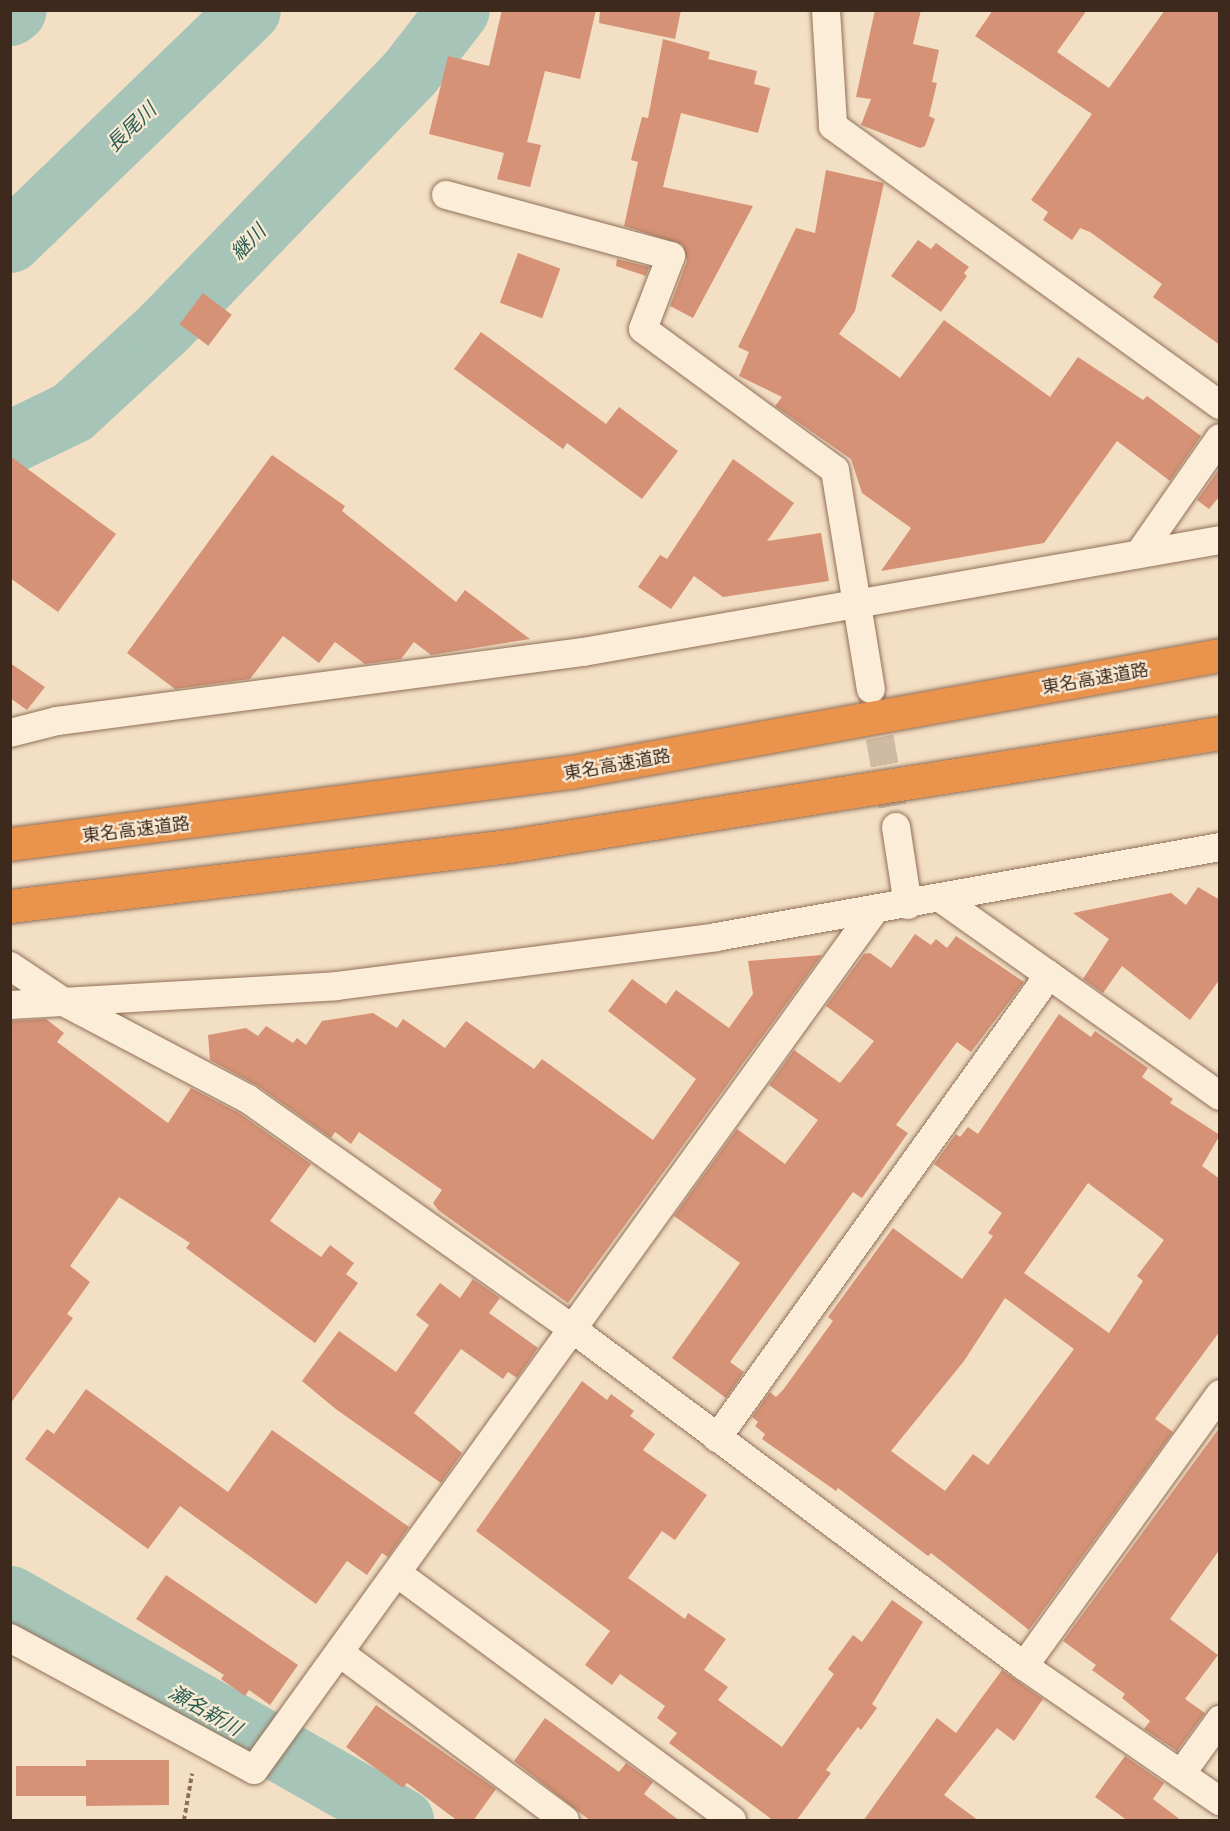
<!DOCTYPE html>
<meta charset="utf-8">
<style>
body{margin:0}
#map{position:relative;width:1230px;height:1831px;overflow:hidden;background:#f3dfc4;font-family:Literata,"Noto Sans JP",serif}
div>[style]{position:absolute}
.river>*{height:63px;margin:-31.5px;padding:0 31.5px;transform-origin:31.5px;border-radius:31.5px;background:#a6c5b8}
.building>*{inset:0;background:#d59276;transform-origin:0 0}
.minor-tunnel>*{height:28px;margin-top:-14px;transform-origin:0;background:repeating-linear-gradient(90deg,#cfbba3 0 28px,transparent 0 42px)}
.path>*{height:4px;margin-top:-2px;transform-origin:0;background:repeating-linear-gradient(90deg,#906f58 0 4.5px,transparent 0 7.5px)}
.roads{filter:drop-shadow(0 0 2px #906f58) drop-shadow(0 0 2px #906f58)}
.minor>*{height:28px;margin:-14px;padding:0 14px;transform-origin:14px;border-radius:14px;background:#fcedd8}
.motorway>*{height:33px;margin:-16.5px;padding:0 16.5px;transform-origin:16.5px;border-radius:16.5px;background:#ea934c}
span{translate:-50% -50%;white-space:nowrap;text-align:center;line-height:1.15;-webkit-text-stroke:4.5px #f9ead4;paint-order:stroke}
.street-label{font-size:18px;color:#3e291d}
.water-label{font-size:20px;color:#2b5f56;font-style:italic}
.frame{position:absolute;inset:0;border:12px solid #3e291d;pointer-events:none}
</style>
<div id="map">
<div class="river">
<div style="left:10px;top:14px;width:6px;rotate:-39deg"></div>
<div style="left:10px;top:241px;width:332px;rotate:-44deg"></div>
<div style="left:10px;top:442px;width:69px;rotate:-25.8deg"></div>
<div style="left:72px;top:412px;width:124px;rotate:-42.7deg"></div>
<div style="left:163px;top:328px;width:356px;rotate:-46deg"></div>
<div style="left:410px;top:72px;width:78px;rotate:-52.3deg"></div>
<div style="left:10px;top:1597px;width:451px;rotate:29.6deg"></div>
</div>
<div class="building">
<div style="clip-path:polygon(502px 10px,596px 10px,580px 79px,545px 71px,527px 142px,541px 145px,530px 187px,497px 179px,504px 153px,429px 134px,448px 56px,489px 66px)"></div>
<div style="clip-path:polygon(600px 10px,681px 10px,675px 39px,599px 23px)"></div>
<div style="clip-path:polygon(875px 10px,921px 10px,913px 44px,939px 50px,932px 82px,937px 83px,929px 116px,935px 119px,925px 146px,920px 148px,861px 125px,871px 99px,856px 97px)"></div>
<div style="clip-path:polygon(993px 10px,1087px 10px,1057px 52px,1109px 88px,1165px 10px,1220px 10px,1220px 345px,1153px 297px,1162px 284px,1090px 232px,1080px 228px,1072px 240px,1043px 220px,1048px 212px,1031px 200px,1092px 114px,975px 36px)"></div>
<div style="clip-path:polygon(663px 39px,710px 52px,708px 59px,757px 71px,754px 84px,770px 88px,758px 133px,681px 113px,663px 187px,753px 206px,693px 318px,670px 306px,687px 261px,683px 245px,624px 226px,638px 162px,631px 160px,642px 117px,648px 118px)"></div>
<div style="clip-path:polygon(826px 170px,884px 183px,855px 311px,839px 334px,900px 378px,944px 320px,1050px 397px,1078px 357px,1143px 400px,1147px 396px,1201px 436px,1170px 481px,1117px 441px,1044px 543px,881px 571px,911px 528px,862px 493px,851px 459px,775px 406px,782px 397px,739px 376px,749px 352px,738px 347px,796px 228px,815px 233px)"></div>
<div style="clip-path:polygon(918px 240px,931px 249px,936px 243px,969px 267px,964px 273px,967px 276px,941px 312px,891px 276px)"></div>
<div style="left:518px;top:253px;width:45px;height:53px;rotate:20deg"></div>
<div style="clip-path:polygon(617px 259px,649px 267px,646px 276px,616px 266px)"></div>
<div style="left:203px;top:293px;width:36px;height:39px;rotate:37deg"></div>
<div style="clip-path:polygon(481px 332px,606px 424px,619px 407px,678px 451px,642px 499px,567px 443px,563px 449px,454px 369px)"></div>
<div style="clip-path:polygon(272px 455px,345px 506px,342px 511px,456px 602px,465px 590px,530px 639px,431px 655px,414px 642px,401px 659px,365px 664px,335px 642px,319px 663px,283px 636px,250px 679px,175px 689px,127px 653px)"></div>
<div style="clip-path:polygon(10px 456px,116px 534px,58px 612px,10px 578px)"></div>
<div style="clip-path:polygon(733px 459px,794px 503px,767px 541px,821px 533px,829px 581px,723px 597px,694px 576px,671px 609px,638px 587px,660px 555px,667px 559px)"></div>
<div style="clip-path:polygon(1220px 468px,1220px 496px,1209px 509px,1197px 500px)"></div>
<div style="clip-path:polygon(10px 663px,45px 687px,27px 710px,10px 698px)"></div>
<div style="clip-path:polygon(1198px 887px,1220px 900px,1220px 979px,1190px 1020px,1122px 966px,1103px 993px,1083px 979px,1109px 939px,1073px 913px,1171px 893px,1186px 905px)"></div>
<div style="clip-path:polygon(915px 934px,931px 945px,936px 939px,947px 948px,956px 936px,1024px 982px,971px 1052px,957px 1042px,896px 1125px,908px 1133px,862px 1198px,853px 1192px,730px 1362px,744px 1372px,726px 1398px,672px 1358px,740px 1263px,674px 1216px,737px 1129px,785px 1164px,818px 1120px,769px 1085px,794px 1050px,840px 1083px,874px 1041px,826px 1006px,864px 954px,870px 953px,891px 968px)"></div>
<div style="clip-path:polygon(822px 955px,568px 1303px,438px 1210px,433px 1203px,442px 1190px,359px 1132px,351px 1144px,335px 1132px,331px 1138px,258px 1086px,210px 1060px,208px 1035px,246px 1028px,258px 1036px,266px 1026px,293px 1043px,297px 1038px,306px 1045px,322px 1021px,373px 1013px,397px 1028px,403px 1019px,445px 1048px,466px 1021px,534px 1069px,542px 1059px,653px 1140px,696px 1079px,608px 1011px,632px 979px,666px 1004px,676px 990px,729px 1028px,753px 994px,748px 961px)"></div>
<div style="clip-path:polygon(evenodd,1059px 1014px,1091px 1037px,1095px 1031px,1148px 1068px,1142px 1077px,1173px 1099px,1170px 1103px,1220px 1135px,1202px 1166px,1220px 1179px,1220px 1331px,1155px 1419px,1173px 1432px,1029px 1630px,931px 1553px,928px 1556px,838px 1488px,836px 1491px,762px 1439px,765px 1434px,755px 1426px,758px 1422px,752px 1417px,770px 1392px,776px 1397px,783px 1390px,833px 1321px,828px 1317px,893px 1228px,962px 1279px,993px 1236px,988px 1233px,1002px 1213px,934px 1164px,956px 1134px,960px 1137px,968px 1127px,978px 1134px,1059px 1014px,1088px 1183px,1164px 1240px,1137px 1276px,1143px 1281px,1109px 1333px,1024px 1273px,1088px 1183px,1059px 1014px,1005px 1298px,1074px 1349px,988px 1465px,973px 1454px,945px 1491px,891px 1451px,964px 1361px,1005px 1298px)"></div>
<div style="clip-path:polygon(46px 1019px,64px 1033px,57px 1042px,168px 1123px,191px 1088px,239px 1113px,311px 1164px,270px 1221px,321px 1257px,330px 1245px,354px 1263px,346px 1274px,358px 1283px,315px 1343px,186px 1248px,190px 1243px,119px 1197px,70px 1266px,90px 1282px,67px 1314px,73px 1318px,10px 1404px,10px 1021px)"></div>
<div style="clip-path:polygon(473px 1279px,500px 1298px,489px 1313px,538px 1348px,517px 1378px,508px 1372px,503px 1379px,461px 1349px,414px 1413px,462px 1453px,441px 1483px,337px 1410px,302px 1381px,339px 1331px,396px 1372px,429px 1325px,416px 1315px,440px 1283px,460px 1298px)"></div>
<div style="clip-path:polygon(582px 1381px,607px 1400px,611px 1394px,634px 1411px,630px 1416px,655px 1434px,643px 1450px,707px 1495px,675px 1540px,662px 1531px,628px 1578px,685px 1619px,688px 1613px,726px 1639px,704px 1670px,728px 1687px,718px 1700px,782px 1747px,834px 1674px,828px 1669px,853px 1635px,862px 1642px,892px 1600px,923px 1622px,872px 1704px,877px 1708px,861px 1730px,858px 1727px,826px 1770px,831px 1773px,796px 1821px,774px 1821px,669px 1743px,677px 1733px,657px 1718px,665px 1706px,620px 1674px,612px 1685px,585px 1665px,610px 1631px,476px 1531px)"></div>
<div style="clip-path:polygon(86px 1389px,228px 1492px,272px 1430px,409px 1527px,388px 1557px,382px 1553px,367px 1575px,347px 1561px,316px 1604px,180px 1506px,148px 1549px,25px 1459px,47px 1429px,54px 1434px)"></div>
<div style="clip-path:polygon(1220px 1427px,1220px 1549px,1170px 1619px,1218px 1655px,1185px 1699px,1205px 1713px,1177px 1751px,1144px 1729px,1150px 1721px,1122px 1698px,1125px 1694px,1092px 1670px,1096px 1665px,1063px 1641px)"></div>
<div style="clip-path:polygon(166px 1575px,298px 1665px,270px 1705px,249px 1690px,245px 1696px,221px 1679px,224px 1675px,136px 1619px)"></div>
<div style="clip-path:polygon(1002px 1670px,1043px 1699px,1014px 1741px,997px 1728px,944px 1795px,979px 1821px,863px 1821px,937px 1718px,956px 1733px)"></div>
<div style="clip-path:polygon(376px 1705px,496px 1789px,473px 1821px,458px 1821px,407px 1783px,403px 1788px,346px 1747px)"></div>
<div style="clip-path:polygon(545px 1718px,619px 1772px,626px 1763px,653px 1782px,644px 1794px,680px 1821px,591px 1821px,579px 1812px,514px 1761px)"></div>
<div style="clip-path:polygon(1125px 1756px,1164px 1783px,1153px 1799px,1182px 1821px,1128px 1821px,1095px 1797px)"></div>
<div style="clip-path:polygon(86px 1760px,169px 1760px,169px 1805px,86px 1806px,86px 1796px,16px 1796px,16px 1766px,86px 1766px)"></div>
</div>
<div class="minor-tunnel">
<div style="left:872px;top:696px;width:133px;rotate:79.6deg"></div>
</div>
<div class="path">
<div style="left:184px;top:1820px;width:47px;rotate:-80.1deg"></div>
</div>
<div class="roads">
<div class="minor">
<div style="left:826px;top:10px;width:116px;rotate:86.5deg"></div>
<div style="left:833px;top:126px;width:477px;rotate:35.8deg"></div>
<div style="left:446px;top:195px;width:233px;rotate:15.2deg"></div>
<div style="left:671px;top:256px;width:78px;rotate:111deg"></div>
<div style="left:643px;top:329px;width:238px;rotate:36.3deg"></div>
<div style="left:835px;top:470px;width:222px;rotate:80.7deg"></div>
<div style="left:1139px;top:554px;width:141px;rotate:-55.1deg"></div>
<div style="left:10px;top:733px;width:49px;rotate:-14.3deg"></div>
<div style="left:57px;top:721px;width:531px;rotate:-7.47deg"></div>
<div style="left:583px;top:652px;width:647px;rotate:-9.97deg"></div>
<div style="left:896px;top:827px;width:79px;rotate:81.3deg"></div>
<div style="left:943px;top:900px;width:339px;rotate:35.3deg"></div>
<div style="left:10px;top:966px;width:65px;rotate:33.7deg"></div>
<div style="left:64px;top:1002px;width:208px;rotate:27.8deg"></div>
<div style="left:248px;top:1099px;width:400px;rotate:35.3deg"></div>
<div style="left:574px;top:1330px;width:562px;rotate:36.75deg"></div>
<div style="left:1024px;top:1666px;width:238px;rotate:34.6deg"></div>
<div style="left:10px;top:1005px;width:327px;rotate:-3.3deg"></div>
<div style="left:336px;top:986px;width:383px;rotate:-7.3deg"></div>
<div style="left:716px;top:937px;width:512px;rotate:-10.12deg"></div>
<div style="left:717px;top:1438px;width:570px;rotate:-54.36deg"></div>
<div style="left:397px;top:1573px;width:416px;rotate:36.4deg"></div>
<div style="left:10px;top:1638px;width:277px;rotate:28.4deg"></div>
<div style="left:254px;top:1770px;width:1059px;rotate:-54.18deg"></div>
<div style="left:340px;top:1653px;width:280px;rotate:36.6deg"></div>
<div style="left:1024px;top:1666px;width:335px;rotate:-54.2deg"></div>
<div style="left:1181px;top:1774px;width:67px;rotate:-54.2deg"></div>
</div>
<div class="motorway">
<div style="left:10px;top:844px;width:566px;rotate:-7.31deg"></div>
<div style="left:571px;top:772px;width:659px;rotate:-10.22deg"></div>
<div style="left:10px;top:906px;width:503px;rotate:-6.86deg"></div>
<div style="left:509px;top:846px;width:720px;rotate:-9.03deg"></div>
</div>
</div>
<div class="street-label">
<span style="left:1095px;top:678px;rotate:-10deg">東名高速道路</span>
<span style="left:617px;top:764px;rotate:-10deg">東名高速道路</span>
<span style="left:136px;top:829px;rotate:-7deg">東名高速道路</span>
</div>
<div class="water-label">
<span style="left:130px;top:126px;rotate:-44deg">長尾川</span>
<span style="left:247px;top:241px;rotate:-46deg">継川</span>
<span style="left:206px;top:1709px;rotate:30deg">瀬名新川</span>
</div>
<div class="frame"></div>
</div>
